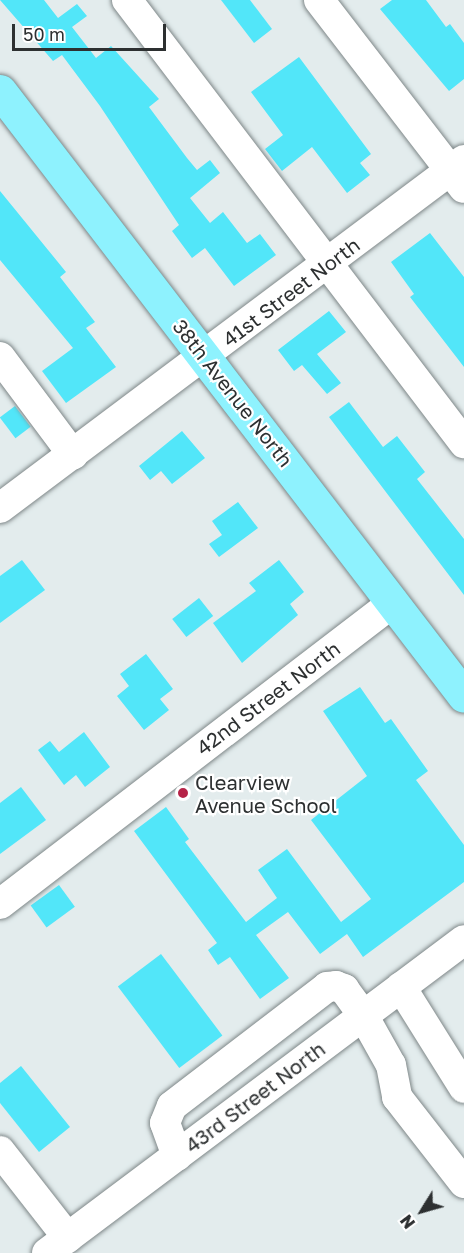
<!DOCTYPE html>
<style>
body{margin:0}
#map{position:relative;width:464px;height:1253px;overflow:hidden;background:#e3eced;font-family:"Golos Text",sans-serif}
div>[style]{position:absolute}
.building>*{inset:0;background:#52e6f9;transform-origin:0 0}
.roads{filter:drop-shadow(0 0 2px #7e8788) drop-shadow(0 0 2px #7e8788)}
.minor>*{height:30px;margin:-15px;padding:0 15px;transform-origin:15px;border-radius:15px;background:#fff}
.major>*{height:33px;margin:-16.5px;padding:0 16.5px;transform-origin:16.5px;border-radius:16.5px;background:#8ef2fe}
.dots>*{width:16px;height:16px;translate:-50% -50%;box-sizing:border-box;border:3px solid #fff;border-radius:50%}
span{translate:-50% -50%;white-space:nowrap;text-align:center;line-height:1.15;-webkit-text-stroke:4.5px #fff;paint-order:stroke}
.street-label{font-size:20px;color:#2d3031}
.poi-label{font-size:20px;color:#2d3031}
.left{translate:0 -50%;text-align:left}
.north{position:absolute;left:392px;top:1181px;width:60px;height:60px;-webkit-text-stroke:4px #fff;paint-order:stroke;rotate:233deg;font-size:16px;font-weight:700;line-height:24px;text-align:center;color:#2d3031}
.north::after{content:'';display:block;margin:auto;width:21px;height:27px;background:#2d3031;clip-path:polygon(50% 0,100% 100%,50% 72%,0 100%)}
.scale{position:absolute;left:12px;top:24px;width:154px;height:27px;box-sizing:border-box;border:3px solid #2d3031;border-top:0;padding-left:8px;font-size:18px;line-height:21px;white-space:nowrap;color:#2d3031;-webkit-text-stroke:4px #fff;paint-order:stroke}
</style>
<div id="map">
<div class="building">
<div style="clip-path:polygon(0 0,44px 0,58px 18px,77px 4px,87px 16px,72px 27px,96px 58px,111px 46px,159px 99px,149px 107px,187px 158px,197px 170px,210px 160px,220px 173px,190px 198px,210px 223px,223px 212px,247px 243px,260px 234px,276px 255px,234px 286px,205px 248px,192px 258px,172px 231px,179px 225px,100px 106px,62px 55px,53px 61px)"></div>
<div style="clip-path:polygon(221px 0,250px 0,272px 29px,254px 43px)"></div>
<div style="clip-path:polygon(392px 0,426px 0,446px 27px,450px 24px,464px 43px,464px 79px,449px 91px,380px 9px)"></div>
<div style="clip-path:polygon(299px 57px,371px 154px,360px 163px,370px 175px,347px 193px,312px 147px,282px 171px,265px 149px,283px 135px,251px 92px)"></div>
<div style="clip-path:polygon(0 191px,66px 272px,60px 277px,95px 322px,86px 328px,116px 367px,66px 403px,42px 371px,73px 348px,0 260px)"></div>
<div style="clip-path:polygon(430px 233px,464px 277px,464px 367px,410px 297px,414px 294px,391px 262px)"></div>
<div style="clip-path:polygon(329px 311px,346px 332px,317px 354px,341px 383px,327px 394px,302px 365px,294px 371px,278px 350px)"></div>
<div style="clip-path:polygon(349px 402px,383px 447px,397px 436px,425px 472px,417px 479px,464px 539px,464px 595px,329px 417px)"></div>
<div style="left:15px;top:406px;width:26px;height:19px;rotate:53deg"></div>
<div style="clip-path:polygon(182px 431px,205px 458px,172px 484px,161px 471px,150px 480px,139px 466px)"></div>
<div style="clip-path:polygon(238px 502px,258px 528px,219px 557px,209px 544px,222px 535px,212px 521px)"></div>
<div style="clip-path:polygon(22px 560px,45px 590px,0 623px,0 576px)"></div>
<div style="clip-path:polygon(279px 560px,304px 592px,290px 604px,298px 615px,242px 663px,213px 623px,256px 591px,249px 583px)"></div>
<div style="left:199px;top:598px;width:23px;height:34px;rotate:52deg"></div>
<div style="clip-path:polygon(146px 654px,173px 689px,160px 699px,169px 710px,144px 730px,117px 696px,129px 686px,120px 674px)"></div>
<div style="clip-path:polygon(360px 687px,385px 723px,391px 719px,428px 771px,416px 780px,464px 845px,464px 882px,363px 957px,347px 934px,320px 954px,288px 912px,256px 935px,289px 978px,260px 999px,230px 957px,218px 965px,208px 950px,217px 943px,134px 831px,166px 807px,189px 839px,185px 842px,246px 922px,277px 898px,258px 870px,287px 849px,341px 922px,371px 899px,311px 820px,367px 776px,323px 711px)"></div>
<div style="clip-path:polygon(84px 732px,110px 767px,85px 787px,76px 775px,64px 785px,38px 750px,50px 741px,59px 752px)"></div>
<div style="clip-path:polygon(21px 787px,46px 820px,0 854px,0 803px)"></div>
<div style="left:59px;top:885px;width:27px;height:35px;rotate:54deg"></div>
<div style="left:161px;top:954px;width:102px;height:54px;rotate:53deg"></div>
<div style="clip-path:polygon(21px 1066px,70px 1127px,39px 1152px,0 1103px,0 1083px)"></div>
</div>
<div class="roads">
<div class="minor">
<div style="left:127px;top:0;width:557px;rotate:52.74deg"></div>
<div style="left:319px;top:0;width:237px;rotate:52.4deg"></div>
<div style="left:0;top:357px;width:122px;rotate:53.3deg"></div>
<div style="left:0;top:508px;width:580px;rotate:-36.87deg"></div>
<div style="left:0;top:904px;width:496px;rotate:-37.5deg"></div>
<div style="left:401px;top:987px;width:119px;rotate:58deg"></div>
<div style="left:0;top:1151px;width:110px;rotate:52deg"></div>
<div style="left:177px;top:1156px;width:35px;rotate:-110deg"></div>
<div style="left:165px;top:1123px;width:18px;rotate:-68deg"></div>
<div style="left:172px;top:1106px;width:195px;rotate:-37.5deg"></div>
<div style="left:327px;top:987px;width:9px;rotate:-6deg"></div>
<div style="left:336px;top:986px;width:9px;rotate:21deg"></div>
<div style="left:344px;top:989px;width:32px;rotate:54deg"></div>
<div style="left:363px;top:1015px;width:57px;rotate:60.8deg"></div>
<div style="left:391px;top:1065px;width:33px;rotate:79deg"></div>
<div style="left:397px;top:1097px;width:109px;rotate:52.1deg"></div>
<div style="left:47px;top:1253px;width:521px;rotate:-36.89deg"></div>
</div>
<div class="major">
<div style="left:0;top:91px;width:762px;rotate:52.51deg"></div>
</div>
</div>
<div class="dots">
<div style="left:183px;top:793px;background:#b52347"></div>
</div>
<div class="street-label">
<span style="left:291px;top:292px;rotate:-37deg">41st Street North</span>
<span style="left:233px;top:393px;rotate:52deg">38th Avenue North</span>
<span style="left:268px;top:698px;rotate:-37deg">42nd Street North</span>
<span style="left:255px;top:1097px;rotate:-37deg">43rd Street North</span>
</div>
<div class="poi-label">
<span class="left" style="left:195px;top:794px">Clearview<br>Avenue School</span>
</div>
<div class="north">N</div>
<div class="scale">50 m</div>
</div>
